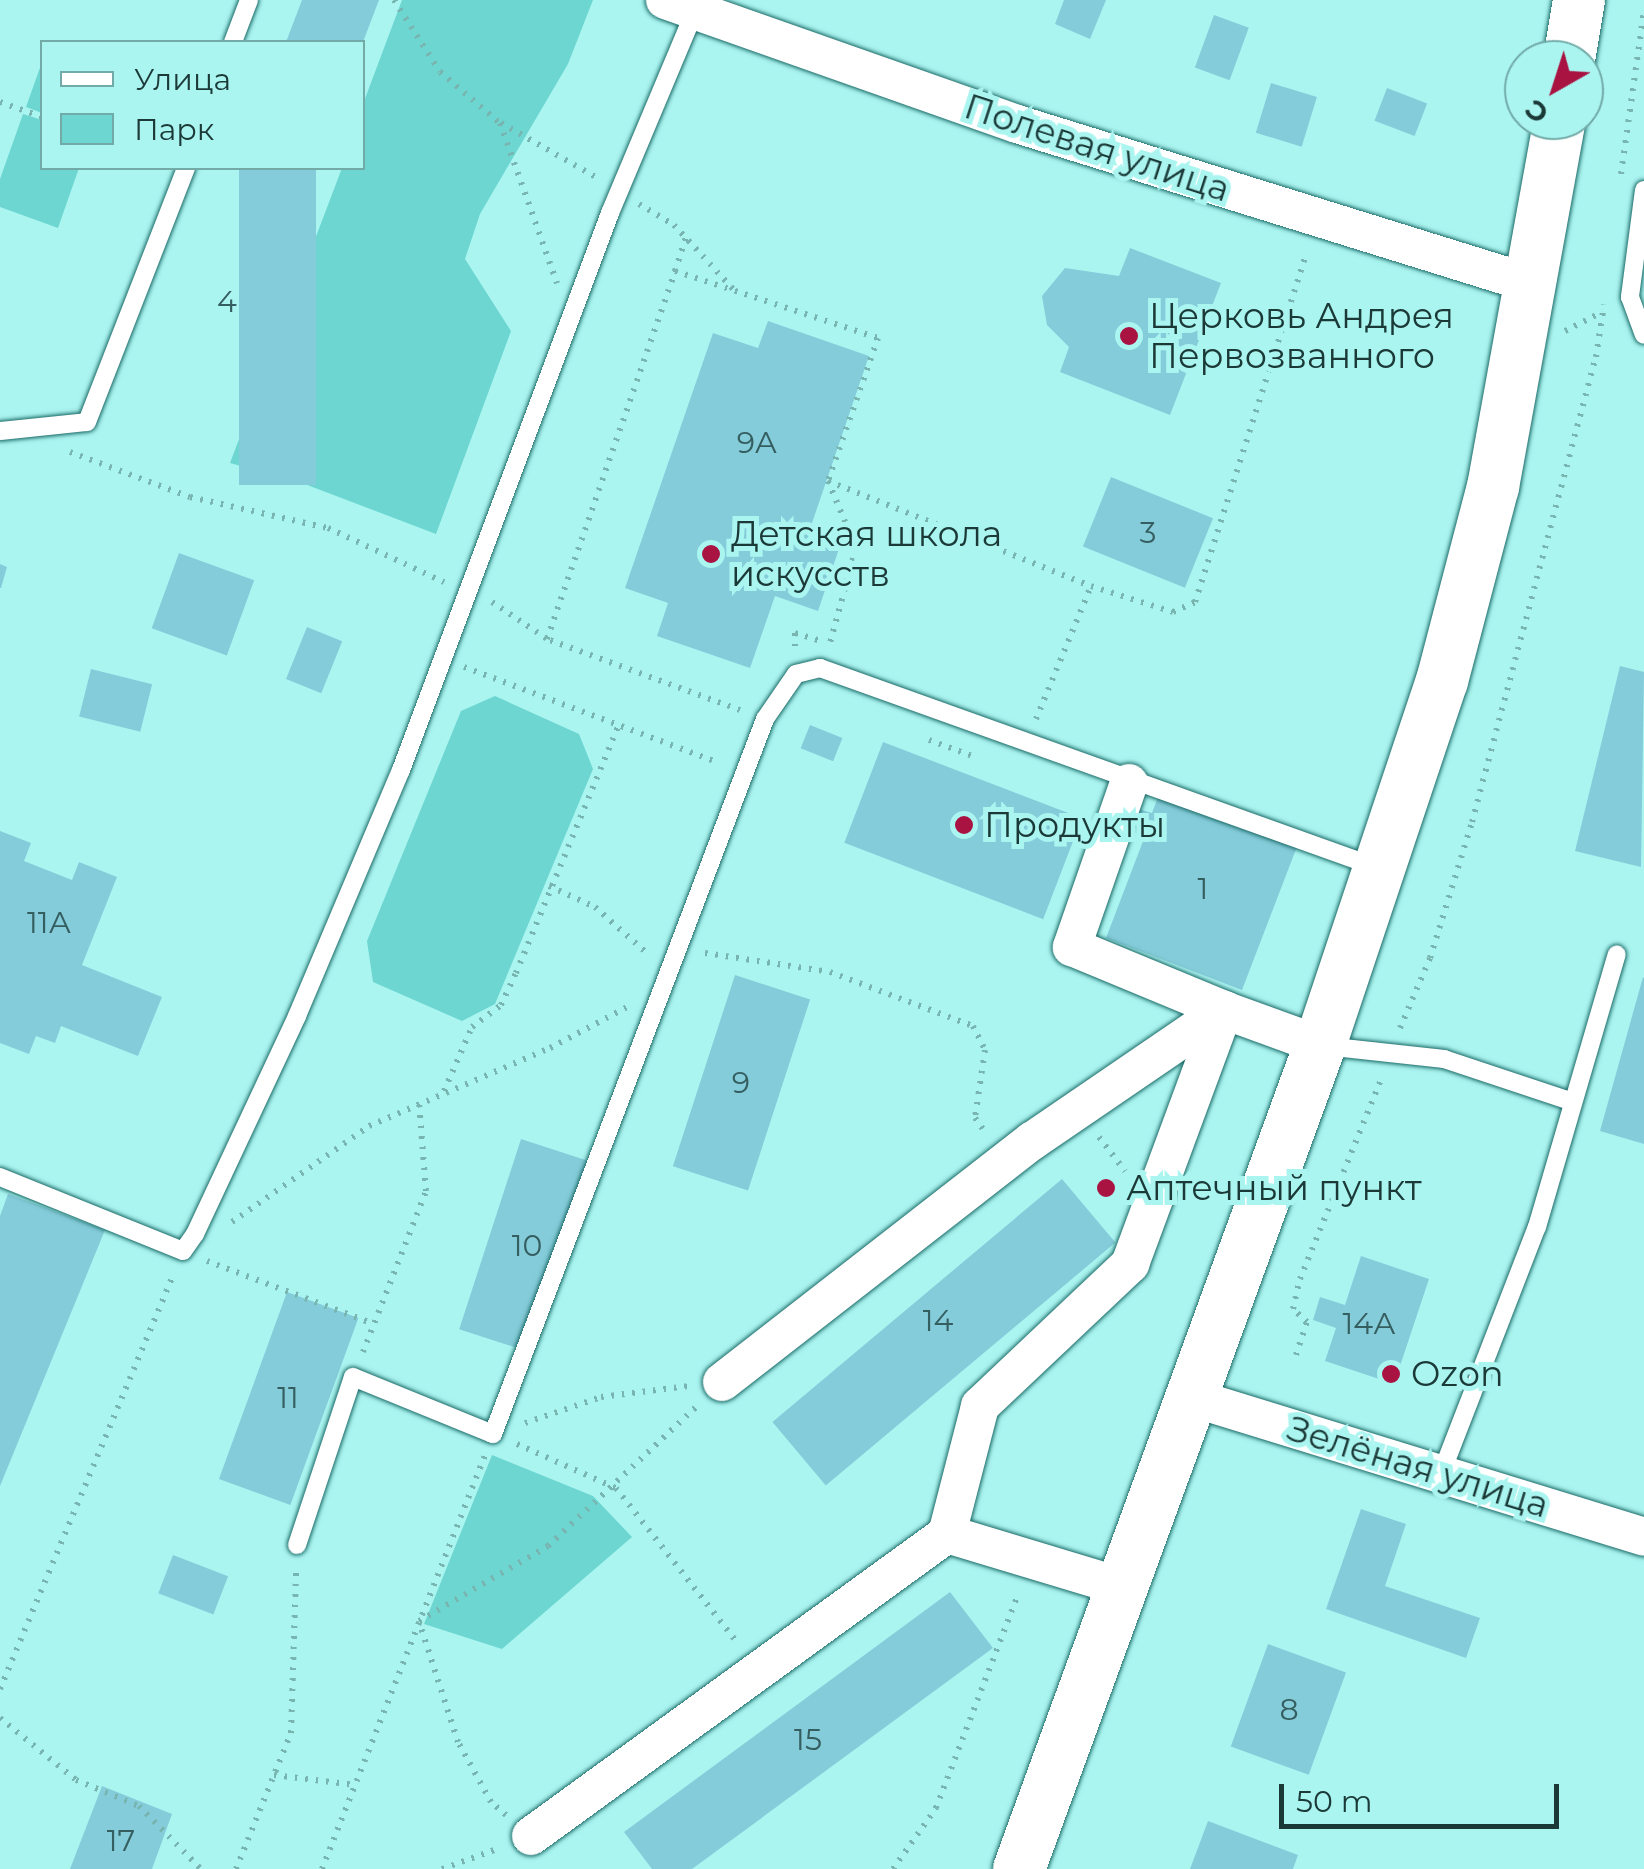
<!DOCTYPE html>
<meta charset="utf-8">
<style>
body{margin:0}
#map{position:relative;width:1644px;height:1869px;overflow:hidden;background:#abf5f1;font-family:Montserrat,sans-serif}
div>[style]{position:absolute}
.green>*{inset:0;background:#6dd6d1}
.building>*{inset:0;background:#85ccda;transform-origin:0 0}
.path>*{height:6px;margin-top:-3px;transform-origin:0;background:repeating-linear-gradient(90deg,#78b4b0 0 2.5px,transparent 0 10.5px)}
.roads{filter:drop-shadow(0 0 2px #1a6a67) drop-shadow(0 0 2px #1a6a67)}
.lane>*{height:18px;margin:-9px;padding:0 9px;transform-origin:9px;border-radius:9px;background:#fff}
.street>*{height:38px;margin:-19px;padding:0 19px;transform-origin:19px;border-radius:19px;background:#fff}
.secondary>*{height:52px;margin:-26px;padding:0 26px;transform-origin:26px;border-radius:26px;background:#fff}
.dots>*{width:28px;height:28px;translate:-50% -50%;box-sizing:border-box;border:5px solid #abf5f1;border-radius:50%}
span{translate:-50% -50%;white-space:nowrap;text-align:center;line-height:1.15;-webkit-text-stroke:10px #abf5f1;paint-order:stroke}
.number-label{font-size:30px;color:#355e60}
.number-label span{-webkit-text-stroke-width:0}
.street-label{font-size:35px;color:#1a3937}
.poi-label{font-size:35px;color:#1a3937}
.left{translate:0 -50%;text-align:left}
.legend{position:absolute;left:40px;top:40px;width:325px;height:130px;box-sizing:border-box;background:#abf5f1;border:2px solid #71aaa7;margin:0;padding:12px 18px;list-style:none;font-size:30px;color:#1a3937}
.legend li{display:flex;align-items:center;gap:20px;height:50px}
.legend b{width:50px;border:2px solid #71aaa7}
.north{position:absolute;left:1504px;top:40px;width:100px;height:100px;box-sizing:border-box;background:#abf5f1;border:2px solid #71aaa7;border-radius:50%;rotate:219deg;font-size:28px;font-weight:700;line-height:40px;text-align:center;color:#1a3937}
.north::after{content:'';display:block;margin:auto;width:35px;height:45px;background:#a91342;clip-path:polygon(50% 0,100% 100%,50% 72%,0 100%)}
.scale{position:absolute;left:1279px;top:1784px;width:280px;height:45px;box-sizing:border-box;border:5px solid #1a3937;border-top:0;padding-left:12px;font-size:30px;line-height:35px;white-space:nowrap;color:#1a3937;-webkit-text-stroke:8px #abf5f1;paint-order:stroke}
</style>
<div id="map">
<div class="green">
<div style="clip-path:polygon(402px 0,593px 0,568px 64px,480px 214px,465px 259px,511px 331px,436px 534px,302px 483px,230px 463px,342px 168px,362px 168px,363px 104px)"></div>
<div style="clip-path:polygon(42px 62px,42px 113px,26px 107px)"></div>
<div style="clip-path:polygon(23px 114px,42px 120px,42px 168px,79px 168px,58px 228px,0 207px,0 179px)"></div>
<div style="clip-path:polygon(495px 696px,579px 734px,593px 769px,495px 1004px,462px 1021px,373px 982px,367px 941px,461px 711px)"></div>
<div style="clip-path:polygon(492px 1455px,593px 1496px,632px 1537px,502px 1649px,424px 1624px)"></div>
</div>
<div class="building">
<div style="clip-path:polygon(302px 0,379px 0,363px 42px,286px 42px)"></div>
<div style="clip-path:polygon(1064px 0,1106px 0,1090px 39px,1055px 24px)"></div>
<div style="left:1214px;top:15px;width:37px;height:56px;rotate:20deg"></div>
<div style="left:1271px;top:83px;width:48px;height:52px;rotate:17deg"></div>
<div style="left:1387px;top:88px;width:43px;height:35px;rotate:21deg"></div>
<div style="left:239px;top:168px;width:77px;height:317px"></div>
<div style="clip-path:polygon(1130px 248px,1221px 283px,1170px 415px,1060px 372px,1069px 347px,1047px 325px,1042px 296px,1065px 268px,1119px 276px)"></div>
<div style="clip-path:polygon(768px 321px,869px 356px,810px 529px,842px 540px,818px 611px,775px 596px,750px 668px,657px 636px,668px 603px,625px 588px,713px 333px,758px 348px)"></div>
<div style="left:1111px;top:477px;width:110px;height:75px;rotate:22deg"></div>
<div style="left:179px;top:553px;width:80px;height:80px;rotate:20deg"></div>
<div style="clip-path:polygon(0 564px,7px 567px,1px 588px,0 588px)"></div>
<div style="left:307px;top:627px;width:38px;height:56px;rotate:22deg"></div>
<div style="clip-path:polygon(1620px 666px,1644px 672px,1641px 867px,1575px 851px)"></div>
<div style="left:91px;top:669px;width:63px;height:49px;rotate:14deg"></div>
<div style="left:810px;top:725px;width:35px;height:25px;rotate:22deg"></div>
<div style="left:883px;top:742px;width:213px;height:108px;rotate:21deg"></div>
<div style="clip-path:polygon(1158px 797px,1298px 844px,1242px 990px,1106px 938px,1145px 836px,1120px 828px,1129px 806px,1152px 813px)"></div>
<div style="clip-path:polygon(0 831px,31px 843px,24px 861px,72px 880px,79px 862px,117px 877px,82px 965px,162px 997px,138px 1056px,61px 1026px,55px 1043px,36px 1036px,29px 1054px,0 1043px)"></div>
<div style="left:735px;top:975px;width:79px;height:201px;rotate:18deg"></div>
<div style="clip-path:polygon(1643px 977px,1644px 978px,1644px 1144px,1600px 1131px)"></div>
<div style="left:521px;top:1139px;width:79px;height:200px;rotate:18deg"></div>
<div style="left:1062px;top:1179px;width:83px;height:378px;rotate:50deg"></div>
<div style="clip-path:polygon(8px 1194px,105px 1230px,0 1486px,0 1216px)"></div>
<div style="clip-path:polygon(1361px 1256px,1429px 1279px,1394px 1384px,1325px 1361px,1336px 1328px,1313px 1320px,1320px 1297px,1345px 1305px)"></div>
<div style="left:287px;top:1292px;width:76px;height:199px;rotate:20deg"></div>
<div style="clip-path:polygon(1361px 1509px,1406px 1524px,1385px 1586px,1480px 1618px,1466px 1658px,1326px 1609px)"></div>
<div style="left:173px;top:1555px;width:59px;height:41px;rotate:21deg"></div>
<div style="clip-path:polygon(950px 1592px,993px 1648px,692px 1869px,652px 1869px,624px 1832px)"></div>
<div style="left:1268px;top:1644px;width:83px;height:109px;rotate:20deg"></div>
<div style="clip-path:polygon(102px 1786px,172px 1814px,152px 1869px,70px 1869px)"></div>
<div style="clip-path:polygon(1208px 1821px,1298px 1855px,1293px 1869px,1190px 1869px)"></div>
</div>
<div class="path">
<div style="left:394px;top:0;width:85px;rotate:57.4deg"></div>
<div style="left:440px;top:72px;width:79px;rotate:40.4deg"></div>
<div style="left:500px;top:123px;width:170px;rotate:70.4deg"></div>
<div style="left:0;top:102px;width:45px;rotate:19.7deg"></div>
<div style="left:501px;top:123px;width:113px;rotate:29.7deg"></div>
<div style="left:1621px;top:174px;width:165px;rotate:-82deg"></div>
<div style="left:639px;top:204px;width:41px;rotate:31deg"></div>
<div style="left:674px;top:225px;width:87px;rotate:47.3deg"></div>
<div style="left:675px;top:271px;width:36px;rotate:-72deg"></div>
<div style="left:1565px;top:331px;width:42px;rotate:-27.2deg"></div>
<div style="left:70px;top:452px;width:128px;rotate:20.6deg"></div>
<div style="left:190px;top:497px;width:141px;rotate:12.7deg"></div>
<div style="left:328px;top:528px;width:128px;rotate:25deg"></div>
<div style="left:828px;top:481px;width:283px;rotate:21.8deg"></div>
<div style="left:492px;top:602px;width:66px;rotate:33.9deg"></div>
<div style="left:795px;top:646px;width:13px;rotate:-90deg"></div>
<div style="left:795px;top:633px;width:24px;rotate:17deg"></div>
<div style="left:464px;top:667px;width:272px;rotate:20.6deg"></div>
<div style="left:740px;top:710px;width:206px;rotate:-159.8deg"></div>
<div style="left:547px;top:639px;width:390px;rotate:-70.8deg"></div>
<div style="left:675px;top:271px;width:214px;rotate:18.3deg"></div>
<div style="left:878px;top:338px;width:151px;rotate:109.3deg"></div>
<div style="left:828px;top:481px;width:73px;rotate:67.3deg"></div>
<div style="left:856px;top:548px;width:98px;rotate:105.3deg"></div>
<div style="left:1036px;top:719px;width:144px;rotate:-67.5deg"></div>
<div style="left:1091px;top:586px;width:86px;rotate:17.6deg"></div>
<div style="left:1173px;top:612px;width:24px;rotate:-24deg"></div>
<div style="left:1195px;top:602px;width:367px;rotate:-72.3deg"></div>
<div style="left:929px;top:740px;width:52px;rotate:20.2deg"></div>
<div style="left:549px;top:886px;width:51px;rotate:24.5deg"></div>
<div style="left:595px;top:907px;width:71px;rotate:41.6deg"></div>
<div style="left:705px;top:953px;width:126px;rotate:8.6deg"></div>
<div style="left:830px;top:972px;width:153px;rotate:20.7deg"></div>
<div style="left:973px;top:1026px;width:27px;rotate:63deg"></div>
<div style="left:985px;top:1050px;width:69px;rotate:98.4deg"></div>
<div style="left:975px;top:1118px;width:19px;rotate:54deg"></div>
<div style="left:1400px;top:1028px;width:76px;rotate:-66.8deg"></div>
<div style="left:1430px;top:958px;width:142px;rotate:-72.8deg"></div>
<div style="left:1472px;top:822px;width:481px;rotate:-75.1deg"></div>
<div style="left:1596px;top:357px;width:53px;rotate:-81.3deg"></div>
<div style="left:444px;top:1091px;width:70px;rotate:-66.4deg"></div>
<div style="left:472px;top:1027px;width:36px;rotate:-37deg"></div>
<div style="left:501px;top:1005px;width:35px;rotate:-65deg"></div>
<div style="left:516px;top:973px;width:269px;rotate:-67.5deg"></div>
<div style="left:1099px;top:1137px;width:43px;rotate:52.6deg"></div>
<div style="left:232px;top:1222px;width:167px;rotate:-35deg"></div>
<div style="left:369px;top:1126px;width:197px;rotate:-23.3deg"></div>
<div style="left:550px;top:1048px;width:87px;rotate:-28deg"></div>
<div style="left:207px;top:1261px;width:178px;rotate:20.7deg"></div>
<div style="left:363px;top:1352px;width:173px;rotate:-68.6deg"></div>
<div style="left:426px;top:1191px;width:89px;rotate:-94.5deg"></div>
<div style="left:1296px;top:1355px;width:35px;rotate:-72deg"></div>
<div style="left:1307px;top:1322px;width:19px;rotate:-137deg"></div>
<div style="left:1293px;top:1309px;width:31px;rotate:-77deg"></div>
<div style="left:1300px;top:1279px;width:218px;rotate:-67.9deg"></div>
<div style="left:525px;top:1423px;width:80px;rotate:-18.9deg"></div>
<div style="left:601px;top:1397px;width:88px;rotate:-7.2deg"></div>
<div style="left:517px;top:1444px;width:108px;rotate:24deg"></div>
<div style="left:616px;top:1488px;width:194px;rotate:51.9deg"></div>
<div style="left:0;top:1689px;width:449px;rotate:-67.3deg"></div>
<div style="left:0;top:1718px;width:98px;rotate:39.2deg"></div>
<div style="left:76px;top:1780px;width:68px;rotate:22.4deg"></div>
<div style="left:139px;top:1806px;width:88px;rotate:45.5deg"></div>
<div style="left:274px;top:1775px;width:82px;rotate:7deg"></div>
<div style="left:506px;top:1815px;width:20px;rotate:-139deg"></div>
<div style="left:491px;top:1802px;width:68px;rotate:-118.8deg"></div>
<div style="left:458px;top:1742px;width:127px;rotate:-107.9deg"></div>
<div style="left:419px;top:1621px;width:149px;rotate:-30.2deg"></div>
<div style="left:548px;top:1546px;width:203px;rotate:-43.2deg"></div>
<div style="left:236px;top:1869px;width:147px;rotate:-68deg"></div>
<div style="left:291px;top:1733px;width:161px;rotate:-88.2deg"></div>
<div style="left:322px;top:1869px;width:444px;rotate:-68.5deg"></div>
<div style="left:442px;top:1869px;width:59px;rotate:-20deg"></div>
<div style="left:893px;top:1869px;width:75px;rotate:-54.8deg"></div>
<div style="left:936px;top:1808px;width:229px;rotate:-69deg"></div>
</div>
<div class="roads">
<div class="lane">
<div style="left:233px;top:42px;width:45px;rotate:-69.1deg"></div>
<div style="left:1644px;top:190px;width:108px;rotate:97.5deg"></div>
<div style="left:1630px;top:297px;width:40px;rotate:69.8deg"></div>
<div style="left:0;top:431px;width:87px;rotate:-5.9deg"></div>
<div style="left:87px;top:422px;width:273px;rotate:-68.7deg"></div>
<div style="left:1325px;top:1046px;width:120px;rotate:6.2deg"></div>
<div style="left:1444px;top:1059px;width:133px;rotate:18.4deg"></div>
<div style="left:0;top:1177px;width:197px;rotate:22deg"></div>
<div style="left:183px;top:1251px;width:21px;rotate:-55deg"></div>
<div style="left:195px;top:1234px;width:241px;rotate:-64.9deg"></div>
<div style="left:297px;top:1016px;width:267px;rotate:-67.1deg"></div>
<div style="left:401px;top:770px;width:595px;rotate:-69.43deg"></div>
<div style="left:610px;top:213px;width:219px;rotate:-67.2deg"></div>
<div style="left:1441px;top:1474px;width:265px;rotate:-68.8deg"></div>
<div style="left:1537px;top:1227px;width:284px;rotate:-73.7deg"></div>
<div style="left:297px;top:1545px;width:177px;rotate:-71.6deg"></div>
<div style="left:353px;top:1377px;width:151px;rotate:22.2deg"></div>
<div style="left:493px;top:1434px;width:765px;rotate:-69.17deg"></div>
<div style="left:765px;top:719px;width:55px;rotate:-55.4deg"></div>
<div style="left:796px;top:674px;width:25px;rotate:-14deg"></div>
<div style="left:820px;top:668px;width:587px;rotate:19.7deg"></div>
</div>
<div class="street">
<div style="left:665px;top:0;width:373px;rotate:19.4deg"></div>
<div style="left:1017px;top:124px;width:539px;rotate:17.26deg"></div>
<div style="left:1129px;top:783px;width:174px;rotate:109.2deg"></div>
<div style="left:1072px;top:947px;width:165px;rotate:22.5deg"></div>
<div style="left:722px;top:1382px;width:393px;rotate:-37.9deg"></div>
<div style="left:1032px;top:1141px;width:232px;rotate:-34.3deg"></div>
<div style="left:1193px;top:1398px;width:472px;rotate:17.1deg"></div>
<div style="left:947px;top:1534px;width:132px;rotate:-75.5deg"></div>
<div style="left:980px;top:1406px;width:207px;rotate:-43.4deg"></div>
<div style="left:1130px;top:1264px;width:271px;rotate:-69.7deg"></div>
<div style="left:1224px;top:1010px;width:102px;rotate:20deg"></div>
<div style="left:531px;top:1836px;width:514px;rotate:-35.98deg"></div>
<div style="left:947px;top:1534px;width:184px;rotate:16.8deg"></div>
</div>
<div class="secondary">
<div style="left:1569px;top:60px;width:61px;rotate:-80.5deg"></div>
<div style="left:1019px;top:1869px;width:877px;rotate:-69.93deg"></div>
<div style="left:1320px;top:1045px;width:384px;rotate:-71.5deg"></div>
<div style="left:1442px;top:681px;width:201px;rotate:-75.3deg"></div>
<div style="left:1493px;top:487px;width:373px;rotate:-79.7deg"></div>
</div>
</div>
<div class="dots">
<div style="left:1129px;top:336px;background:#a91342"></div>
<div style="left:711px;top:554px;background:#a91342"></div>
<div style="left:964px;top:825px;background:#a91342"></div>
<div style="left:1106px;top:1188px;background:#a91342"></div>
<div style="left:1391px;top:1374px;background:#a91342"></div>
</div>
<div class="number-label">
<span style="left:227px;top:302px">4</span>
<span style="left:757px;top:443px">9А</span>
<span style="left:1148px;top:533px">3</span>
<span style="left:1203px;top:889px">1</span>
<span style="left:49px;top:923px">11А</span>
<span style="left:741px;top:1083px">9</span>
<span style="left:527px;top:1246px">10</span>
<span style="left:938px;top:1321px">14</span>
<span style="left:1369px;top:1324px">14А</span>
<span style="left:288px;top:1398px">11</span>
<span style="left:1289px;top:1710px">8</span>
<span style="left:808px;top:1740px">15</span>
<span style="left:121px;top:1841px">17</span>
</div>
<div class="street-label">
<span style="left:1097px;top:148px;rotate:18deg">Полевая улица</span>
<span style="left:1418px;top:1467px;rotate:17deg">Зелёная улица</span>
</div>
<div class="poi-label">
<span class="left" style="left:1149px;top:336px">Церковь Андрея<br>Первозванного</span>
<span class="left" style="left:731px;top:554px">Детская школа<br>искусств</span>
<span class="left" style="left:984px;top:825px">Продукты</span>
<span class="left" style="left:1126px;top:1188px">Аптечный пункт</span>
<span class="left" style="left:1411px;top:1374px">Ozon</span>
</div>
<ul class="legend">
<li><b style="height:12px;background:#fff"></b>Улица</li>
<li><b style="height:28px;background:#6dd6d1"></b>Парк</li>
</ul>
<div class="north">С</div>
<div class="scale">50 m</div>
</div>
